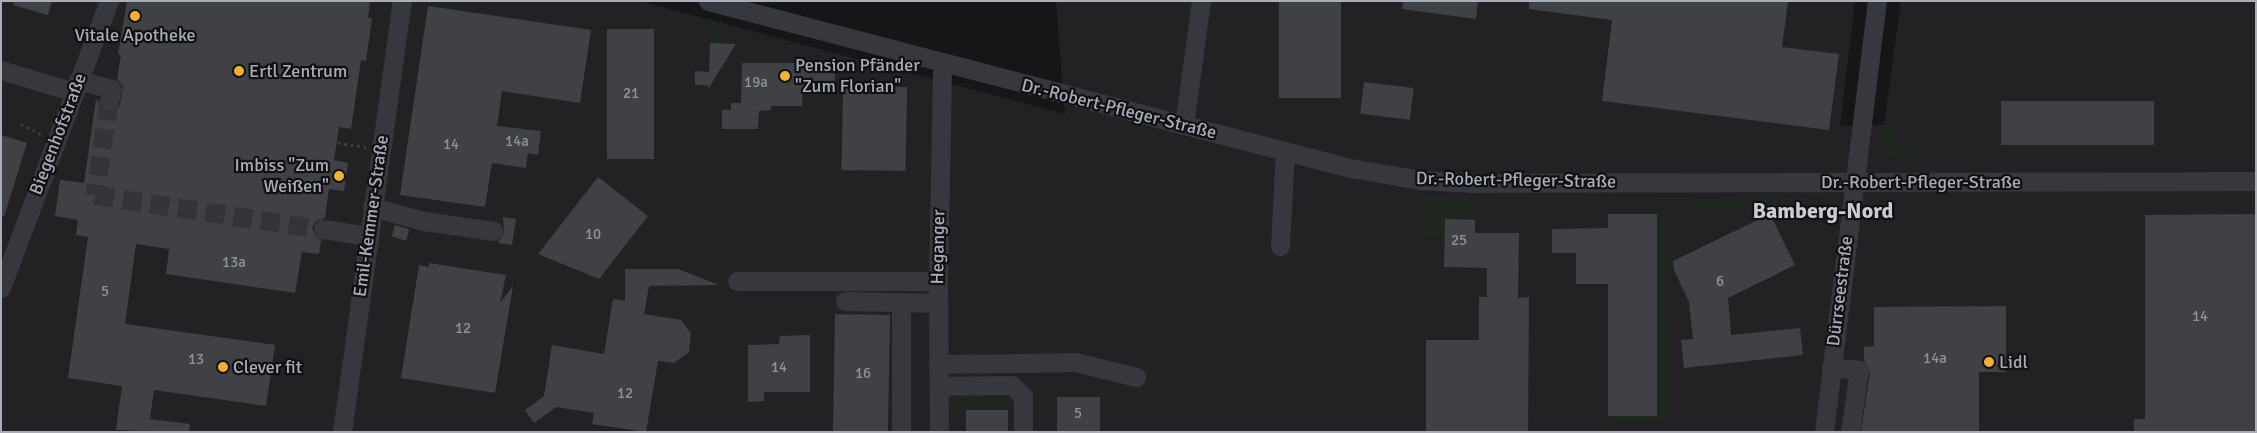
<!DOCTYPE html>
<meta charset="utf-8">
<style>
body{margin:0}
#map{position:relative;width:2257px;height:433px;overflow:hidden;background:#161618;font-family:Signika,sans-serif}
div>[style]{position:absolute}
.built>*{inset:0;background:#222225}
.green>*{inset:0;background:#1e261f}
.building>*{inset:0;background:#404145;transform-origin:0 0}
.minor-tunnel>*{height:19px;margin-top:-9.5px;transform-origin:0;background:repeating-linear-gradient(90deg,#333438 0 19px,transparent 0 28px)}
.path>*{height:3px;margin-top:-1.5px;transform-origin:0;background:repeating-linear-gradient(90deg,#3d3f44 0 2.5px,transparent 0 6.5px)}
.minor>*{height:19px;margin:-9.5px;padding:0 9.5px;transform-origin:9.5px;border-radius:9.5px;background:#37383d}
.dots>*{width:14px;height:14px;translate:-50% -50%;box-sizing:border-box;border:2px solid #111113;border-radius:50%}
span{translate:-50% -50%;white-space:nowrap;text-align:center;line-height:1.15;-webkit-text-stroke:4.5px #111113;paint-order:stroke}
.number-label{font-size:15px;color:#8e929b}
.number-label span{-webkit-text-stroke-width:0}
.poi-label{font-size:18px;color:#a8adb8}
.left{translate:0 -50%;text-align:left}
.right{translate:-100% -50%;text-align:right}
.street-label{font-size:18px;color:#a8adb8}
.district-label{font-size:22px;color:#c9ccd4;font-weight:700}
.frame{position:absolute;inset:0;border:2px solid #a8adb8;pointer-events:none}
</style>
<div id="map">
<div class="built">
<div style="clip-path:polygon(1px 1px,639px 1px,1065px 114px,1056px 1px,1855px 1px,1840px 126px,1884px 125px,1901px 1px,2256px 1px,2256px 432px,1px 432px)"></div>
</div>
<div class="green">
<div style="clip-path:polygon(710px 19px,724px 23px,724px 44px,710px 43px)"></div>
<div style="clip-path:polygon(1884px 125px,1923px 162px,1903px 162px,1887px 154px,1882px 140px)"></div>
<div style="clip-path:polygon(1425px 195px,1476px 199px,1475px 220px,1445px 219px,1444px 236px,1424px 236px)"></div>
<div style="clip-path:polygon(1690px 199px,1773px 199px,1773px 204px,1755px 208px,1690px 208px)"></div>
<div style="clip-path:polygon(1665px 213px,1667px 419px,1607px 423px,1608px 416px,1657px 416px,1657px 214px)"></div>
<div style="clip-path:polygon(954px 392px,1004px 392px,1008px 398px,1008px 410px,954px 411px)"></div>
</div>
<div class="building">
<div style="clip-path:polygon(14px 1px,52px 1px,48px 15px,13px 5px)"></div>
<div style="clip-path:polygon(127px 1px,370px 1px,368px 18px,372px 18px,366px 61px,361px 60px,351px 129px,339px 127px,334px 160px,348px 163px,344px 191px,329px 189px,325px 218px,315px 222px,312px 228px,316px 237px,321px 240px,319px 254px,302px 252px,295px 293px,166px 274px,169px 249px,136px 244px,125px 324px,275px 345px,266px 406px,154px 390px,150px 419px,190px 424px,189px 432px,116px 430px,122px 386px,68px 378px,88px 237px,76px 235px,78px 220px,55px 216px,60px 180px,84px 183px,96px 99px,107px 112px,117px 109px,120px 104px,123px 86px,117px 79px,121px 55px,118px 54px)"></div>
<div style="left:1279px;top:1px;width:62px;height:97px"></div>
<div style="clip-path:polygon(1403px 1px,1478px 1px,1476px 19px,1402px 9px)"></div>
<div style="clip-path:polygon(1529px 1px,1788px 1px,1782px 47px,1839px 54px,1829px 130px,1602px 101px,1612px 20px,1529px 9px)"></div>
<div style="clip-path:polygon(428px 6px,591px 30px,580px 103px,502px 91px,497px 126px,541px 131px,538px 155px,528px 153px,526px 168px,492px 163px,485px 207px,400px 195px)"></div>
<div style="left:607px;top:29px;width:47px;height:130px"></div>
<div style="clip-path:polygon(710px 43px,736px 44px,708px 89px,708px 85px,695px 85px,695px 71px,709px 72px)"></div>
<div style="clip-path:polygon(742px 63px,824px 63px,824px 66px,835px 66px,835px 88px,803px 87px,802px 106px,771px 106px,771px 110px,759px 111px,758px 129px,722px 129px,722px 110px,731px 110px,731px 103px,741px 103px)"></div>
<div style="left:1364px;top:82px;width:50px;height:32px;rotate:7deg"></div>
<div style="left:843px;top:86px;width:64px;height:84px;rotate:1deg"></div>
<div style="left:2154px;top:101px;width:44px;height:153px;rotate:90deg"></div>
<div style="clip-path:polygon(1px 135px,27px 143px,4px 217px,1px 216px)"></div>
<div style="clip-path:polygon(598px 177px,648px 216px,599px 279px,538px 254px)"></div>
<div style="clip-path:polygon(1608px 214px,1657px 214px,1657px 416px,1608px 416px,1608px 284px,1576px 284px,1576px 253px,1552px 253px,1552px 229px,1608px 228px)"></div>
<div style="clip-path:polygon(1770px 214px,1795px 265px,1728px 298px,1731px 335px,1800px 328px,1803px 355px,1684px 368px,1681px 340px,1693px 339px,1689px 302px,1674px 270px,1673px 261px)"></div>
<div style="clip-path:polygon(2256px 214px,2256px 432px,2134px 432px,2134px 419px,2145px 419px,2145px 215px)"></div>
<div style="clip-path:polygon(503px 217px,516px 219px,512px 245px,498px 243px,504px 233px)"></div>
<div style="clip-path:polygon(1445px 219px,1475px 220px,1475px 233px,1519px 233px,1518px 298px,1529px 297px,1528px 432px,1426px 432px,1426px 340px,1479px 340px,1479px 297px,1487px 297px,1487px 268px,1444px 267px)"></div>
<div style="left:395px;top:225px;width:15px;height:12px;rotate:16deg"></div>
<div style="clip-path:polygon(429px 263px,506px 275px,500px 303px,513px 286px,495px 393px,401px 378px,419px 265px,429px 267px)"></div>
<div style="clip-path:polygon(625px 269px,678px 269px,719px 285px,649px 286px,644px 314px,681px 320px,691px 333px,689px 352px,674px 363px,658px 361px,646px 432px,592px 424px,594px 413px,556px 407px,534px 423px,525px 410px,544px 396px,552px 345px,604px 354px,613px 299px,625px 301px)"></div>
<div style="clip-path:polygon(2006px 306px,2006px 372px,1979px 372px,1979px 432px,1861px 432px,1870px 372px,1864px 360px,1864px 347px,1874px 346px,1874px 307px)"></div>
<div style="left:835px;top:314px;width:55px;height:118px;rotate:1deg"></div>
<div style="clip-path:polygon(810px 335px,810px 392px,764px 392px,764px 401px,748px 402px,748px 345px,779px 344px,780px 336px)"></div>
<div style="left:1057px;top:397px;width:43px;height:35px"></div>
<div style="left:966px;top:410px;width:42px;height:22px"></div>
</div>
<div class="minor-tunnel">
<div style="left:109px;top:101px;width:95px;rotate:98.5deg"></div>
<div style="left:95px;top:195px;width:231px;rotate:8.5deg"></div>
</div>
<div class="path">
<div style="left:127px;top:92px;width:84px;rotate:13.7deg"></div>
<div style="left:209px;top:112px;width:120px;rotate:9.1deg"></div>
<div style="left:327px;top:131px;width:10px;rotate:101deg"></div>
<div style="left:325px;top:141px;width:42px;rotate:8.1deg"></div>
<div style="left:21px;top:124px;width:25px;rotate:27deg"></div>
<div style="left:208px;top:127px;width:32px;rotate:-86deg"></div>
</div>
<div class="minor">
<div style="left:708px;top:1px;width:663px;rotate:14.58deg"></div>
<div style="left:1350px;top:168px;width:71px;rotate:9.7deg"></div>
<div style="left:1420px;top:180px;width:54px;rotate:3.2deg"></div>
<div style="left:1474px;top:183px;width:782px;rotate:-0.15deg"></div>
<div style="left:1px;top:70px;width:76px;rotate:16.8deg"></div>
<div style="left:78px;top:80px;width:35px;rotate:15deg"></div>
<div style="left:112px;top:89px;width:12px;rotate:104deg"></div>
<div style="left:1184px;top:125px;width:125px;rotate:-82.2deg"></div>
<div style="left:372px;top:207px;width:54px;rotate:15.1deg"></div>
<div style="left:424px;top:221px;width:70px;rotate:8.2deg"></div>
<div style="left:323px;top:229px;width:47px;rotate:8.7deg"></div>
<div style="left:1280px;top:246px;width:95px;rotate:-87deg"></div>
<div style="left:737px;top:281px;width:201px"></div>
<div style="left:1px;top:288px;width:307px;rotate:-69.4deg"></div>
<div style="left:845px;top:301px;width:93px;rotate:1.2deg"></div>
<div style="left:938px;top:364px;width:137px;rotate:-0.8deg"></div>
<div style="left:1075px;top:362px;width:63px;rotate:13.8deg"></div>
<div style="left:1831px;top:367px;width:28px;rotate:6deg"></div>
<div style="left:1859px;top:370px;width:63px;rotate:98.3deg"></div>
<div style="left:939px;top:386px;width:73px;rotate:-0.8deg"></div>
<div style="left:1012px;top:385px;width:16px;rotate:45deg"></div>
<div style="left:1023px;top:396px;width:36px;rotate:90deg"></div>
<div style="left:342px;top:432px;width:435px;rotate:-82.1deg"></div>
<div style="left:901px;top:432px;width:130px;rotate:-90deg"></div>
<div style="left:939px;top:432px;width:151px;rotate:-90.4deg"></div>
<div style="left:938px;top:281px;width:218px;rotate:-88.9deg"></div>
<div style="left:1824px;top:432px;width:434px;rotate:-83deg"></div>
</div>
<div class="dots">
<div style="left:135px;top:16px;background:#f2b134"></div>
<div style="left:239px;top:71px;background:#f2b134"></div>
<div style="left:785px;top:76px;background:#f2b134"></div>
<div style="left:339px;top:176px;background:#f2b134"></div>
<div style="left:1989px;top:362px;background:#f2b134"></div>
<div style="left:223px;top:367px;background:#f2b134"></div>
</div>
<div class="number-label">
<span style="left:756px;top:83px">19a</span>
<span style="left:631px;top:94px">21</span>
<span style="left:517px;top:142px">14a</span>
<span style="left:451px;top:145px">14</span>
<span style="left:593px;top:235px">10</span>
<span style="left:1459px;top:241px">25</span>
<span style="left:234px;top:263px">13a</span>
<span style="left:1720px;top:282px">6</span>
<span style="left:105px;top:292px">5</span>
<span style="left:2200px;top:317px">14</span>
<span style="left:463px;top:329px">12</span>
<span style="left:1935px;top:359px">14a</span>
<span style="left:196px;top:360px">13</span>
<span style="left:779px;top:368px">14</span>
<span style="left:863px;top:374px">16</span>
<span style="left:625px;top:394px">12</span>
<span style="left:1078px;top:414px">5</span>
</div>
<div class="poi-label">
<span style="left:135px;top:35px">Vitale Apotheke</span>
<span class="left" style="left:795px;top:76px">Pension Pfänder<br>"Zum Florian"</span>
<span class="left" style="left:249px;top:71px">Ertl Zentrum</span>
<span class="right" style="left:329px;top:176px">Imbiss "Zum<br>Weißen"</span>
<span class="left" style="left:1999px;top:362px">Lidl</span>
<span class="left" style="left:233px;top:367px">Clever fit</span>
</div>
<div class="street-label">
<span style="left:1119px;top:109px;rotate:14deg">Dr.-Robert-Pfleger-Straße</span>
<span style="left:58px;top:134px;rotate:-69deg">Biegenhofstraße</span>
<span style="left:1516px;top:180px;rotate:1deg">Dr.-Robert-Pfleger-Straße</span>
<span style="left:1921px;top:182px">Dr.-Robert-Pfleger-Straße</span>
<span style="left:371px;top:216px;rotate:-82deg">Emil-Kemmer-Straße</span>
<span style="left:938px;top:247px;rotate:-89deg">Heganger</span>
<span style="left:1840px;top:291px;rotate:-83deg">Dürrseestraße</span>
</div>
<div class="district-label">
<span style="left:1823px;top:211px">Bamberg-Nord</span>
</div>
<div class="frame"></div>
</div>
